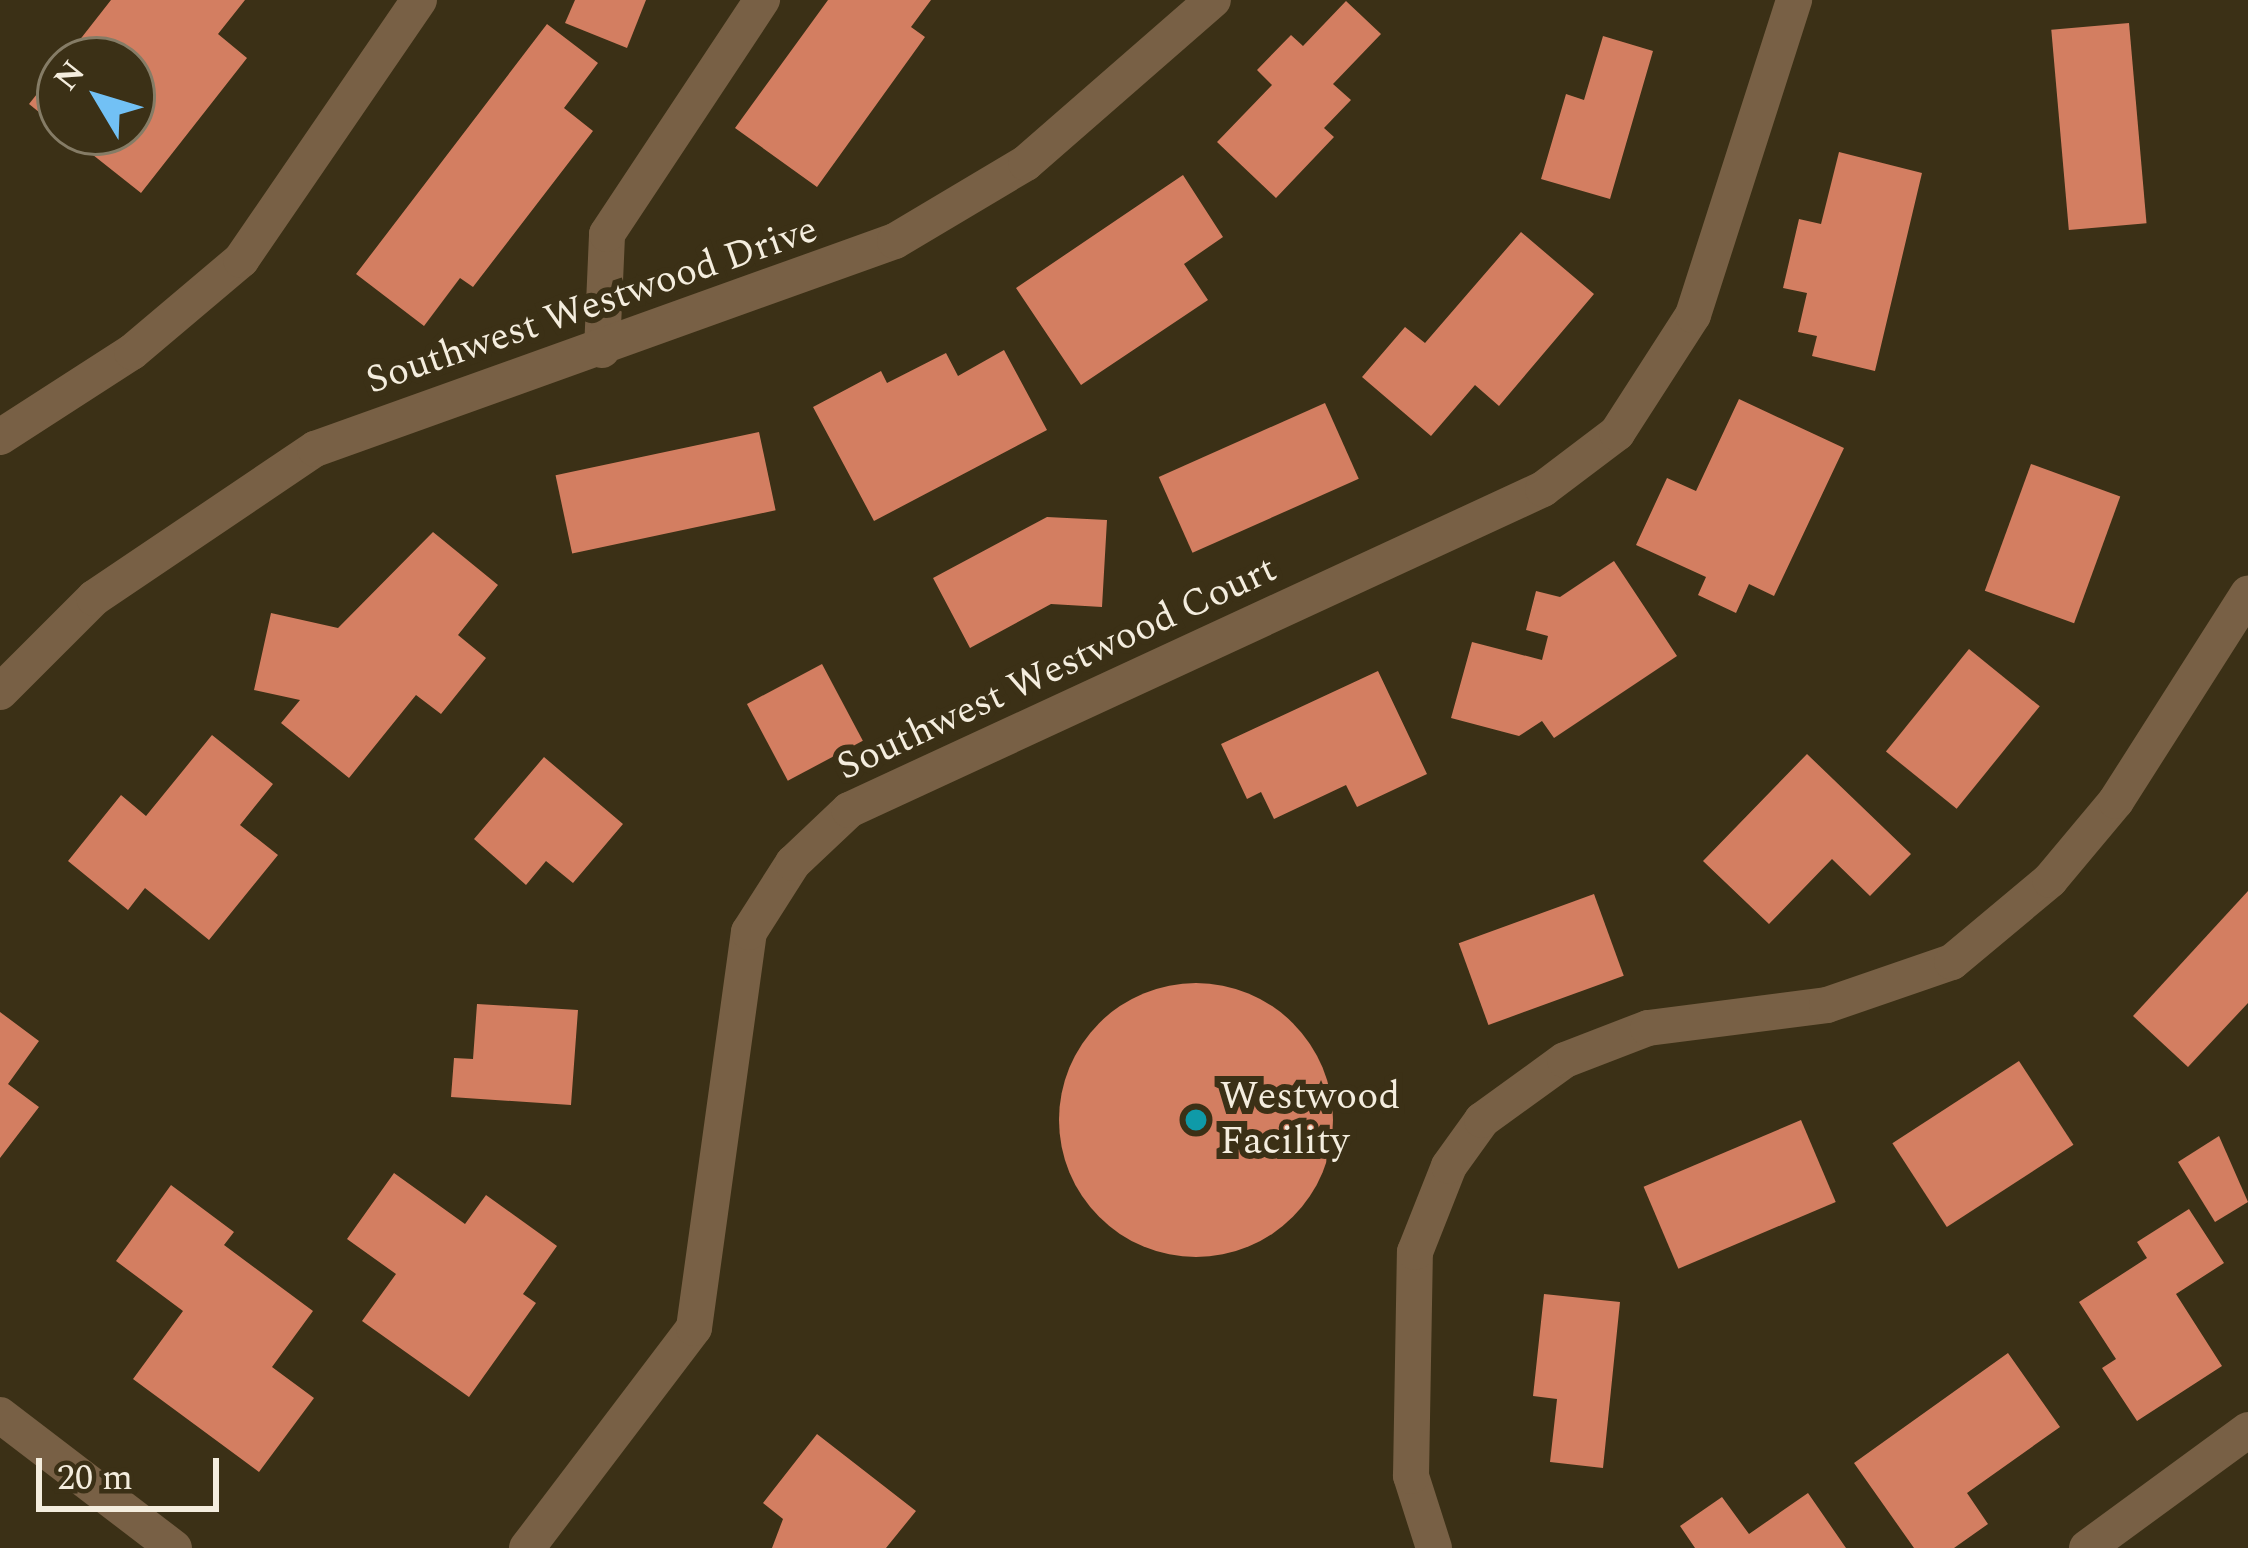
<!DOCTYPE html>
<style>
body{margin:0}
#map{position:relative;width:2248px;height:1548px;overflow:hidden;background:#3b3016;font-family:Spectral,serif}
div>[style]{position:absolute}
.building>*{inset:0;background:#d37e61;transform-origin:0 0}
.round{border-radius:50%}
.street>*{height:36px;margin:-18px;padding:0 18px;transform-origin:18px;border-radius:18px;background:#786045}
.dots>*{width:33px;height:33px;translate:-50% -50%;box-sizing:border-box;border:6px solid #3b3016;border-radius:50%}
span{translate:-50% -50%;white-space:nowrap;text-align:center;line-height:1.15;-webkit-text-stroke:12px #3b3016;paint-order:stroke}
.street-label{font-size:39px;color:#f4edde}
.poi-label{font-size:39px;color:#f4edde}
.left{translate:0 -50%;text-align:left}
.north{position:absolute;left:36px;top:36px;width:120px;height:120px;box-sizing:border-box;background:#3b3016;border:3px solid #857c66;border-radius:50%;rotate:308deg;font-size:33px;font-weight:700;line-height:48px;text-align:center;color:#f4edde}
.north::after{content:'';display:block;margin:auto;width:42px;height:54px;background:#72c1f5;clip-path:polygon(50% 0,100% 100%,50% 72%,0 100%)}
.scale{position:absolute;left:36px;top:1458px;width:183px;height:54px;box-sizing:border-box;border:6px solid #f4edde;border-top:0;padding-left:15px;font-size:36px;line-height:42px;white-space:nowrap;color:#f4edde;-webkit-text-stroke:9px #3b3016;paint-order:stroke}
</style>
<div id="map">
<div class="building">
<div style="clip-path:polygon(111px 0,245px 0,218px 34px,247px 58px,141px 193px,64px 132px,132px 132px,132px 60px,64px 60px)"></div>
<div style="clip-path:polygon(575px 0,646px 0,627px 48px,565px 23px)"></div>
<div style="clip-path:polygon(828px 0,931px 0,911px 27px,925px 37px,817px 187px,735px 128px)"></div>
<div style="clip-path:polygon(1346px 1px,1381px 34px,1333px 84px,1351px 100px,1324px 128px,1334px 137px,1276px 198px,1217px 142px,1272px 85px,1257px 70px,1291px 35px,1303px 46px)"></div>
<div style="left:2129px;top:23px;width:201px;height:78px;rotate:85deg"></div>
<div style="clip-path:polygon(547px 24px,598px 63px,564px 108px,593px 131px,473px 287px,460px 278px,424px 326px,356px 274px)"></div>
<div style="clip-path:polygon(1603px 36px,1653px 51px,1610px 199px,1541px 179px,1566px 94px,1584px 100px)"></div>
<div style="clip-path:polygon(60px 65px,60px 129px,29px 104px)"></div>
<div style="clip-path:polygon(1839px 152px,1922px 173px,1875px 371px,1812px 356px,1817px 336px,1798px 332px,1807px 293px,1783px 288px,1799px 219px,1821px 224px)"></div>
<div style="clip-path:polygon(1183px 175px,1223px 237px,1184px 264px,1208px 300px,1081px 385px,1016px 288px)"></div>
<div style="clip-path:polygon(1521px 232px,1594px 294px,1499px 406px,1475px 385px,1431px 436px,1362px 377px,1405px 327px,1425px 343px)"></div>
<div style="clip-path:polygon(1004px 350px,1047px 430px,874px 521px,813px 407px,881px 371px,887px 383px,946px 353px,958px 376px)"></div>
<div style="clip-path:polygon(1739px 399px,1844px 448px,1774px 596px,1749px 584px,1736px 613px,1698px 595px,1706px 577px,1636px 545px,1667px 478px,1696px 491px)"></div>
<div style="left:1325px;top:403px;width:83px;height:182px;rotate:66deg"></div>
<div style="left:759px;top:432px;width:80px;height:208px;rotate:78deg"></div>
<div style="left:2031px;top:464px;width:95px;height:135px;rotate:20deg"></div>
<div style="clip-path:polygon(1047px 517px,1107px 520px,1102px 607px,1051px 604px,970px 648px,933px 578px)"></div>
<div style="clip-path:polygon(433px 532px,498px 585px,458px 635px,486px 658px,441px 714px,416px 695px,349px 778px,281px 723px,300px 700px,254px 690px,271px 613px,338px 628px)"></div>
<div style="clip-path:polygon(1614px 561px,1677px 656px,1554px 738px,1542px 721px,1519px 736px,1451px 718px,1472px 642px,1542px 660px,1548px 636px,1526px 630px,1536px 591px,1560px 597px)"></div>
<div style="left:1969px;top:649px;width:91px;height:132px;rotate:39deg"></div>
<div style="left:822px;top:664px;width:87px;height:85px;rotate:62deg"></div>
<div style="clip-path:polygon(1378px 671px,1427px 774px,1357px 807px,1346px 785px,1274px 819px,1261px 792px,1247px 799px,1221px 744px)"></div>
<div style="clip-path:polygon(212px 735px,273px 784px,240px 825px,278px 855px,209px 940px,145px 888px,128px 910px,68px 861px,121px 795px,146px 816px)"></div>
<div style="clip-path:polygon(1807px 754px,1911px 854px,1870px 896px,1832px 859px,1769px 924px,1703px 861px)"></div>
<div style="clip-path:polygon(544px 757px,623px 824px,573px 883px,546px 861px,526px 885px,474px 839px)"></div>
<div style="clip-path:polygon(2248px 891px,2248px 1003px,2188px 1067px,2133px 1016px)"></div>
<div style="left:1594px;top:894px;width:87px;height:144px;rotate:70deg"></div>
<div class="round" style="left:1059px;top:983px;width:274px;height:274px"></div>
<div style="clip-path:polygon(477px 1004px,578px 1010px,571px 1105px,451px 1097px,454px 1058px,473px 1059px)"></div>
<div style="clip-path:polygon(0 1012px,39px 1041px,8px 1084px,39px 1107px,0 1158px)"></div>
<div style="left:2019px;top:1061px;width:100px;height:151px;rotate:57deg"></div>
<div style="left:1801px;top:1120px;width:89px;height:171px;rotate:67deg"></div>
<div style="clip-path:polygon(2219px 1136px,2248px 1202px,2215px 1222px,2178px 1162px)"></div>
<div style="clip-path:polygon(394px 1173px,465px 1224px,486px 1195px,557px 1246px,523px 1294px,536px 1303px,469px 1397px,362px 1321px,396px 1274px,347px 1239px)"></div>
<div style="clip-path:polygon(171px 1185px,234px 1232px,224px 1245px,313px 1311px,272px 1367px,314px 1398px,259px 1472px,133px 1379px,183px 1311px,116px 1261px)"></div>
<div style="clip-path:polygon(2189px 1209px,2224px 1263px,2176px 1294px,2222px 1366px,2137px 1421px,2102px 1368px,2116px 1359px,2079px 1302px,2147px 1258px,2137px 1242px)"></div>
<div style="clip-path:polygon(1544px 1294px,1620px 1302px,1603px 1468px,1550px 1462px,1557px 1399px,1533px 1396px)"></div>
<div style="clip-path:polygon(2008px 1353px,2060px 1427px,1967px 1493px,1988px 1524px,1954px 1548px,1914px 1548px,1854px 1463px)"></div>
<div style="clip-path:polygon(817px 1434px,916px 1511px,886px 1548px,772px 1548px,783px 1519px,763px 1503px)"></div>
<div style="clip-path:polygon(1808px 1493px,1846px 1548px,1695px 1548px,1680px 1526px,1722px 1497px,1749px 1534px)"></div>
</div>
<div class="street">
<div style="left:602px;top:350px;width:116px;rotate:-87.5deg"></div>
<div style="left:607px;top:234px;width:281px;rotate:-56.5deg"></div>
<div style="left:0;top:437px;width:157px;rotate:-32.8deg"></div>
<div style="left:132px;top:352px;width:143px;rotate:-40.2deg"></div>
<div style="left:241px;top:260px;width:315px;rotate:-55.6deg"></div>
<div style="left:0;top:692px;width:133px;rotate:-45deg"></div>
<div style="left:94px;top:598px;width:267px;rotate:-34deg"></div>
<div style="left:315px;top:449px;width:616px;rotate:-19.73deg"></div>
<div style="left:895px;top:241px;width:152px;rotate:-30.8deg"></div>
<div style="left:1026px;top:163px;width:248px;rotate:-41.1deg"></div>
<div style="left:0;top:1415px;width:219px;rotate:37.4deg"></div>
<div style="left:527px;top:1548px;width:276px;rotate:-52.8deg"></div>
<div style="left:694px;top:1328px;width:400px;rotate:-82.1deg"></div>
<div style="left:749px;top:932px;width:82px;rotate:-57.5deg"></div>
<div style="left:793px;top:863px;width:77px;rotate:-43.4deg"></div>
<div style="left:849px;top:810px;width:765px;rotate:-24.82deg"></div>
<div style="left:1543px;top:489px;width:93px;rotate:-37.1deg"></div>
<div style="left:1617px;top:433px;width:140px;rotate:-57.2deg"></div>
<div style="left:1693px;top:315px;width:331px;rotate:-72.2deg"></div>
<div style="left:1434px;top:1548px;width:76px;rotate:-107.7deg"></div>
<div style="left:1411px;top:1476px;width:224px;rotate:-89deg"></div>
<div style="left:1415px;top:1252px;width:92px;rotate:-68.4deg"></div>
<div style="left:1449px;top:1166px;width:57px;rotate:-54.3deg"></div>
<div style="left:1482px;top:1120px;width:102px;rotate:-35.9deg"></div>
<div style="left:1565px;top:1060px;width:89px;rotate:-21.1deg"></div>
<div style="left:1648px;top:1028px;width:180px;rotate:-7.3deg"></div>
<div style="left:1827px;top:1005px;width:132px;rotate:-19deg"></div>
<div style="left:1952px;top:962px;width:128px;rotate:-39.9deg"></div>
<div style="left:2050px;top:880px;width:103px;rotate:-50.1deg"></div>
<div style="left:2116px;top:801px;width:246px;rotate:-57.5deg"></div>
<div style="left:2087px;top:1548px;width:200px;rotate:-36.2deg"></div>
</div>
<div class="dots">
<div style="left:1196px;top:1120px;background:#0f9aa8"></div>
</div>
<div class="street-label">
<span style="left:592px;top:306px;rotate:-19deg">Southwest Westwood Drive</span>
<span style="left:1057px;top:669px;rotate:-25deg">Southwest Westwood Court</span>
</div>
<div class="poi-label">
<span class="left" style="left:1220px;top:1120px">Westwood<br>Facility</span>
</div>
<div class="north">N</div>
<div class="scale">20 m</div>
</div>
